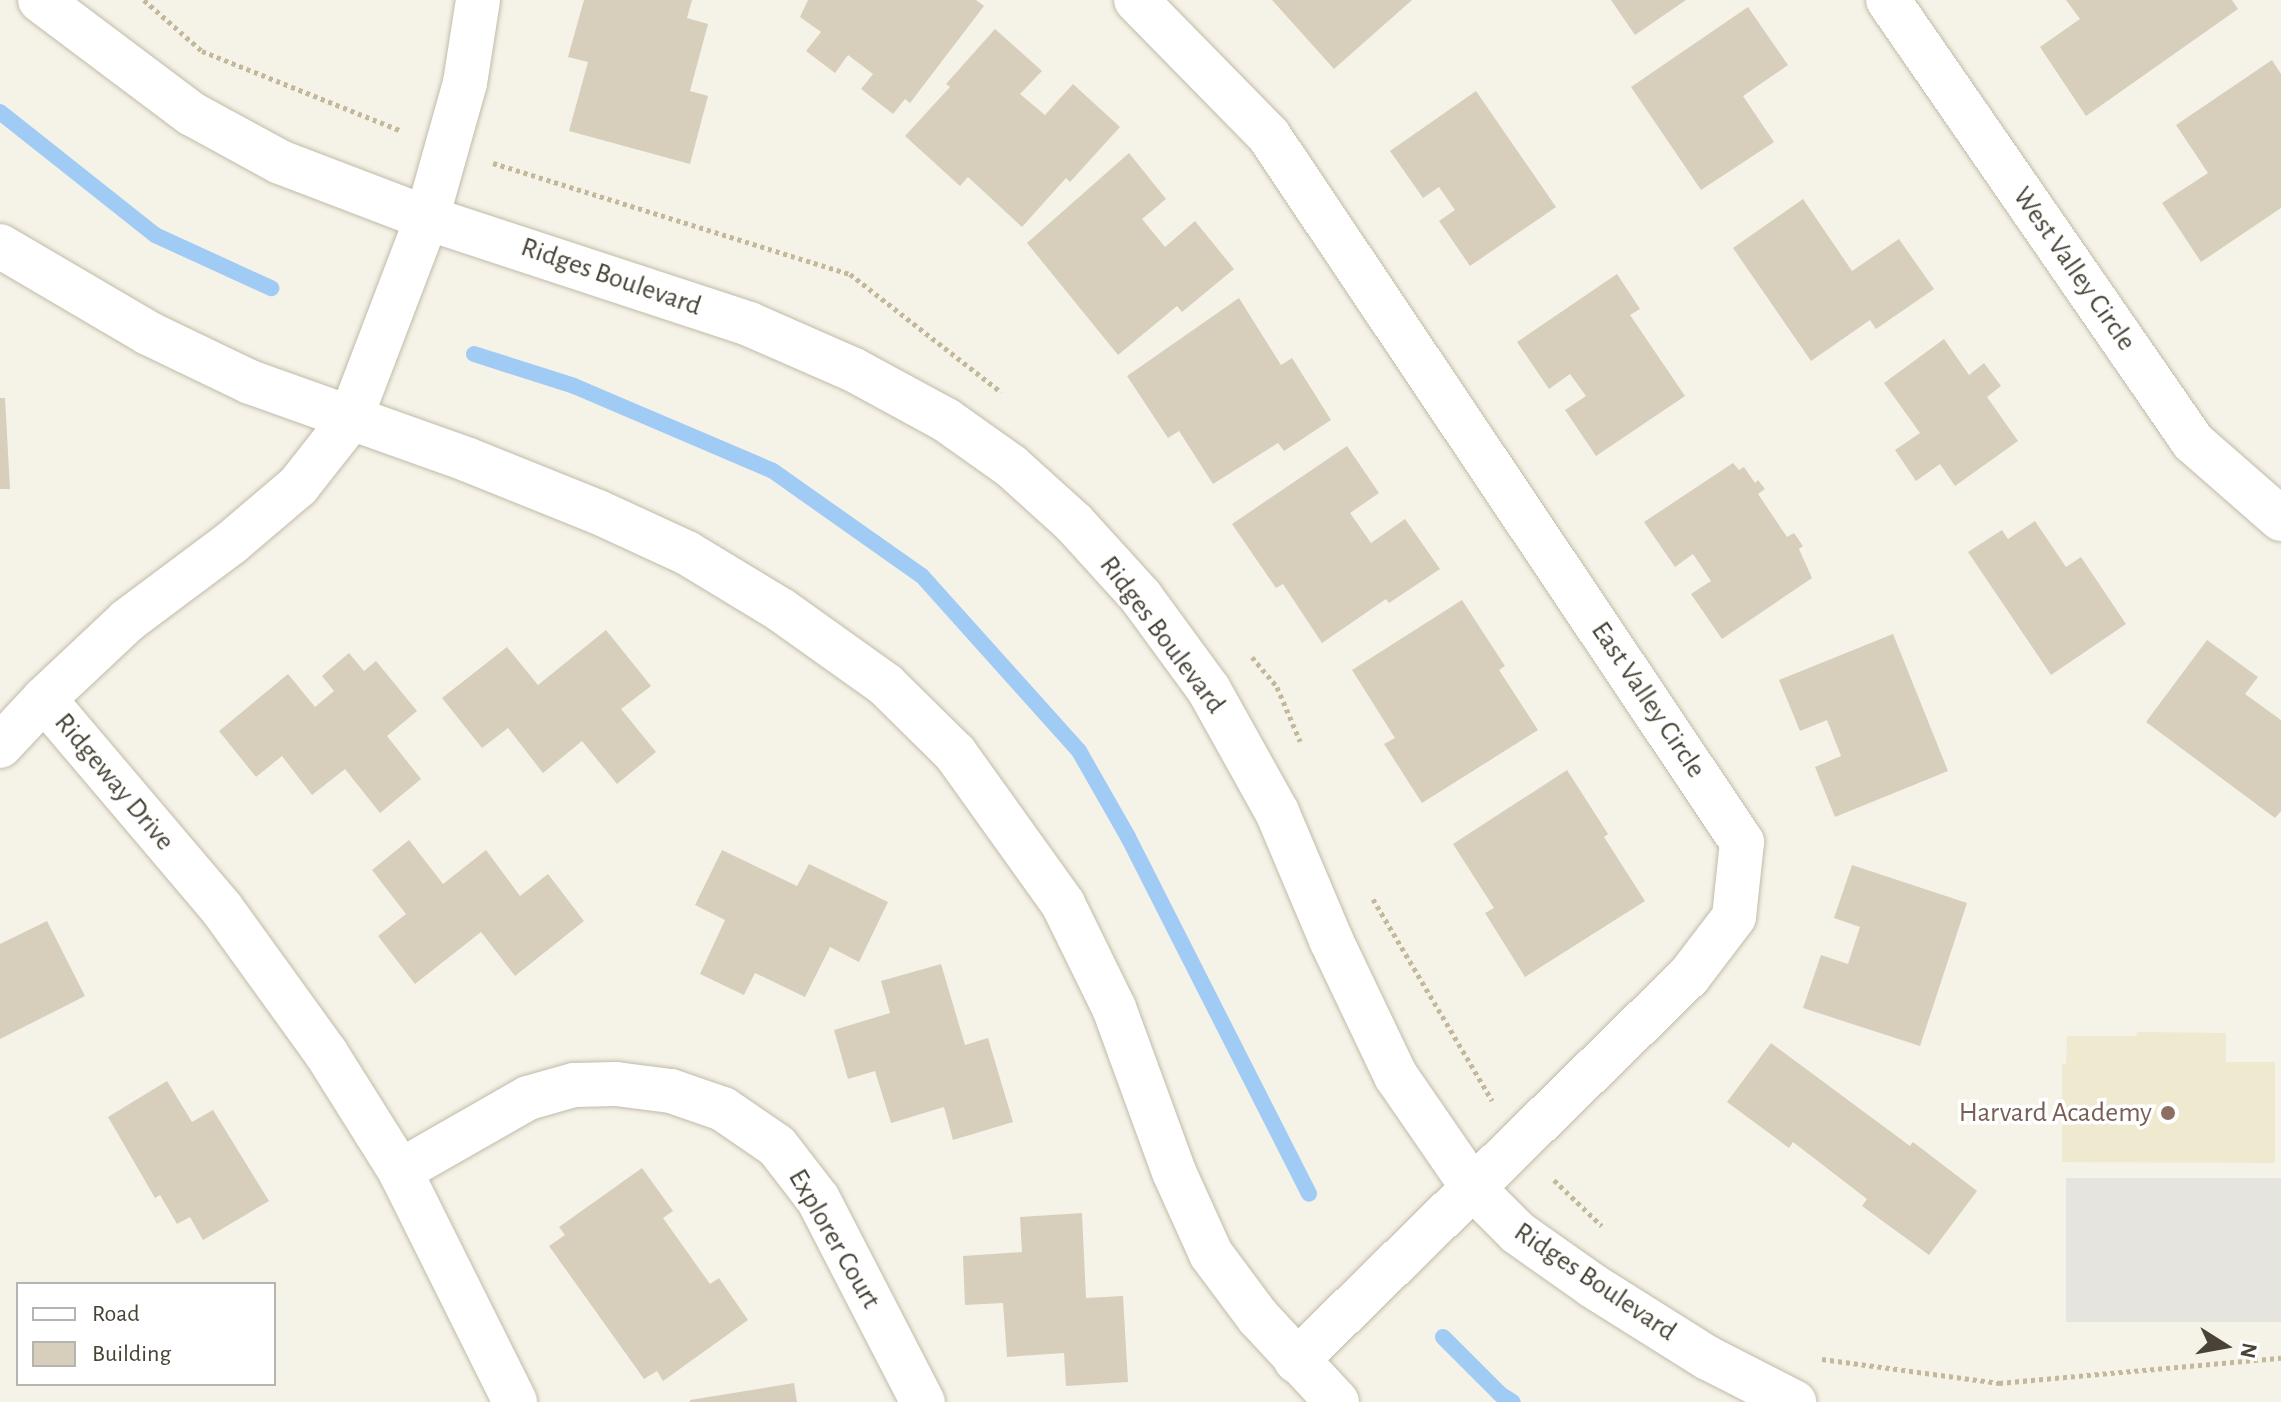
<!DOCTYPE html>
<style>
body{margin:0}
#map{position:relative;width:2281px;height:1402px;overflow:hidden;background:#f5f2e7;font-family:"Alegreya Sans",sans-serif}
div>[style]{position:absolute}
.education>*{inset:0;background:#efe9d0}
.parking>*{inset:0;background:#e5e4df;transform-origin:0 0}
.stream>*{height:16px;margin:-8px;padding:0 8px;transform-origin:8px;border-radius:8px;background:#a0cbf5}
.building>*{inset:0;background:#d7cfbc}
.path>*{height:5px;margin-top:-2.5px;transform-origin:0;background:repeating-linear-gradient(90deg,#c3b899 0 4px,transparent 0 8px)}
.roads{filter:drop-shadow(0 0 2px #c1bba9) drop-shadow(0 0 2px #c1bba9)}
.minor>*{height:44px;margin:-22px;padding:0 22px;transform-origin:22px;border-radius:22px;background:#fff}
.tertiary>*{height:44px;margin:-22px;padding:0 22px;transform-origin:22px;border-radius:22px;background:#fff}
.dots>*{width:22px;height:22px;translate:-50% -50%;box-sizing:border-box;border:4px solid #fff;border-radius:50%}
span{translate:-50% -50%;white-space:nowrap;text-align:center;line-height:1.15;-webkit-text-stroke:7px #fff;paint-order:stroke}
.street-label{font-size:28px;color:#484336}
.education-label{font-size:28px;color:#785e54}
.right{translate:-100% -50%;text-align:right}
.legend{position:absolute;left:16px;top:1282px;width:260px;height:104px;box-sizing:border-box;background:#fff;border:2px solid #b6b4af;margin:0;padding:10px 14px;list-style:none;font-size:24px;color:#484336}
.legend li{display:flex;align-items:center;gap:16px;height:40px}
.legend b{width:40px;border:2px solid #b6b4af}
.north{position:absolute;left:2185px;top:1306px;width:80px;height:80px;-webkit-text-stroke:6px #fff;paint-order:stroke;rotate:101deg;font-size:22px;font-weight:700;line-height:32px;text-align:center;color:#484336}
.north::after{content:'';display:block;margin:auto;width:28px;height:36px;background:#484336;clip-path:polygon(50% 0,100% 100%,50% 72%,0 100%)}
</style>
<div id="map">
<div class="education">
<div style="clip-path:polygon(2137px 1032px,2226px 1033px,2226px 1062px,2275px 1062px,2275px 1163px,2062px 1162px,2062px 1064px,2066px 1064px,2067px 1036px,2136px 1036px)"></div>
</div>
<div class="parking">
<div style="left:2281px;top:1178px;width:144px;height:215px;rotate:90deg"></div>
</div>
<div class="stream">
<div style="left:0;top:112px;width:198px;rotate:38.4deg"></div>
<div style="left:155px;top:235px;width:128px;rotate:24.6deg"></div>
<div style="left:474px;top:354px;width:105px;rotate:17.7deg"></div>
<div style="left:574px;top:386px;width:216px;rotate:23.1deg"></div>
<div style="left:773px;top:471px;width:182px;rotate:35.2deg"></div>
<div style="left:922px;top:576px;width:235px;rotate:48.1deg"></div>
<div style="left:1079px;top:751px;width:99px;rotate:60.3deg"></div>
<div style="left:1128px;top:837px;width:400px;rotate:63.1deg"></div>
<div style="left:1443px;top:1337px;width:81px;rotate:45deg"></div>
<div style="left:1500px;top:1394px;width:15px;rotate:32deg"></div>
</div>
<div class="building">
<div style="clip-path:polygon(584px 0,692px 0,687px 18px,708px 24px,690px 91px,708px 96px,690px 164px,569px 131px,588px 62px,568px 57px)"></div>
<div style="clip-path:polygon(808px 0,976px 0,984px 6px,910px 103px,905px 99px,893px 114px,861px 89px,873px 74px,848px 55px,835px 73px,806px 51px,821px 32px,800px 17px)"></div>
<div style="clip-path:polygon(1272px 0,1412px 0,1334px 69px)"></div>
<div style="clip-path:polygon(1611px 0,1686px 0,1635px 35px)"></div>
<div style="clip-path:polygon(2066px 0,2232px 0,2238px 9px,2086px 116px,2040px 47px,2080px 19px)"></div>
<div style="clip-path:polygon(1748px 7px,1788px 65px,1743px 96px,1774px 142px,1701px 190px,1631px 87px)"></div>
<div style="clip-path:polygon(995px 29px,1042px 71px,1020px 94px,1045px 115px,1073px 84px,1120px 127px,1070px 182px,1066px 178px,1022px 227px,968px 177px,960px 186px,905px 136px,950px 87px,946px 84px)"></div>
<div style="clip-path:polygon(2272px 60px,2281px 74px,2281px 208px,2201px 262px,2162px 203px,2208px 173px,2176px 125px)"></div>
<div style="clip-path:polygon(1476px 91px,1556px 207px,1470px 266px,1439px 221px,1455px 210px,1439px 187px,1423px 198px,1390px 151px)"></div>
<div style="clip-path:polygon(1129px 153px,1166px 199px,1142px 219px,1165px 247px,1195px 221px,1234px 269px,1182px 312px,1177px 306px,1118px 355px,1027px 243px)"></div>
<div style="clip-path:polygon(1803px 199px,1852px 271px,1899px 239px,1934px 289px,1876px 329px,1870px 320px,1811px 361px,1733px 248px)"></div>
<div style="clip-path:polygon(1617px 274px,1640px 309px,1630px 315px,1685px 396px,1596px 456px,1565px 410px,1586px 396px,1570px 374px,1549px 389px,1517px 342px)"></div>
<div style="clip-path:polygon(1239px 298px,1281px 365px,1292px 358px,1331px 420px,1284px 451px,1278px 443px,1213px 484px,1179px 431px,1168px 438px,1127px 376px)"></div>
<div style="clip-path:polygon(1944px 339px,1969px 375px,1984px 363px,2001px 386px,1987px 397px,2018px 441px,1955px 486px,1940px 464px,1916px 481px,1895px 450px,1920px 433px,1884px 383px)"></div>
<div style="clip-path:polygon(0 398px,5px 398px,10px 489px,0 489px)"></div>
<div style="clip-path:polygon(1347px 446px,1379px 493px,1350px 513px,1371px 543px,1405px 519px,1440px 569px,1389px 603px,1386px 599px,1322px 643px,1283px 584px,1276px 588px,1232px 524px)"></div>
<div style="clip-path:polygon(1733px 463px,1739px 470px,1744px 467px,1755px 483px,1758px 480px,1765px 489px,1758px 494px,1787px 537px,1794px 533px,1803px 546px,1799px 549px,1812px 578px,1722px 639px,1691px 594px,1711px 581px,1693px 554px,1675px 567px,1644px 522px)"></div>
<div style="clip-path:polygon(2035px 521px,2066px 567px,2081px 557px,2126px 624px,2051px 675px,1968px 552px,2002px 530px,2008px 539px)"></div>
<div style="clip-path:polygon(1462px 600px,1505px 666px,1499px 670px,1538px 730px,1422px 803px,1384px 744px,1395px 738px,1352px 670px)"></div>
<div style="clip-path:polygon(606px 630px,651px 686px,621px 709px,656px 752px,617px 784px,582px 741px,543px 773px,508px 728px,482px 748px,442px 698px,507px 647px,538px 685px)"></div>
<div style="clip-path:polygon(1893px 634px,1948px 771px,1835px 817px,1815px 767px,1841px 756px,1827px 720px,1800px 731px,1779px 680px)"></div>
<div style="clip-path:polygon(2207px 640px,2258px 677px,2245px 694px,2281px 720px,2281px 811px,2275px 818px,2146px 722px)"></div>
<div style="clip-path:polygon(349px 653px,364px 671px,376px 661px,417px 711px,387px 736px,421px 779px,380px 813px,345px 769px,312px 795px,282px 756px,256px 777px,219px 731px,288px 674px,315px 707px,334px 691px,322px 676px)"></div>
<div style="clip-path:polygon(1567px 770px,1608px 834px,1604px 837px,1645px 901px,1525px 977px,1485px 913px,1494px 908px,1453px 844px)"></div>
<div style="clip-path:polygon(409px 840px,443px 884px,486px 850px,520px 896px,548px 874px,584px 921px,515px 976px,481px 932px,415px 984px,378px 936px,406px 914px,372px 870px)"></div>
<div style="clip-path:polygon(722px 850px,797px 886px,809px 864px,888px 902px,859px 962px,830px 947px,805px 997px,755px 973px,744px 995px,700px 974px,725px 920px,695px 905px)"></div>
<div style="clip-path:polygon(1852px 865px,1967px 903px,1920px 1046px,1803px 1008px,1821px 955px,1848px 964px,1860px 927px,1834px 918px)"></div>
<div style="clip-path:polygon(47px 921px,85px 996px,0 1039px,0 944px)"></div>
<div style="clip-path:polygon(941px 964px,965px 1045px,988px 1038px,1013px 1122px,953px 1140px,944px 1107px,891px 1123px,875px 1071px,848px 1079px,834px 1030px,890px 1013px,881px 981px)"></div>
<div style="clip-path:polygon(1771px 1043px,1910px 1146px,1913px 1142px,1977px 1191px,1929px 1255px,1862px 1206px,1867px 1199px,1793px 1142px,1789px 1148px,1727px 1102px)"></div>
<div style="clip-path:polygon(167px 1081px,192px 1122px,213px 1110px,269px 1201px,203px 1240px,190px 1217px,177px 1224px,160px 1195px,155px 1198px,108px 1117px)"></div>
<div style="clip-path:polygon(642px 1168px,673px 1211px,663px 1218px,710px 1284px,719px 1278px,748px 1320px,663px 1381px,657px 1371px,644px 1379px,549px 1246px,565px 1235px,559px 1227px)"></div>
<div style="clip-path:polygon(1082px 1213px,1086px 1298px,1123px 1296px,1128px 1382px,1066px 1386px,1064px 1353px,1007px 1357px,1003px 1303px,965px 1305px,963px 1256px,1022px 1252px,1020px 1217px)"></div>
<div style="clip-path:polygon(794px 1383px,797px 1402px,690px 1402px,690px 1400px)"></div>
</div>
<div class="path">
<div style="left:144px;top:0;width:77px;rotate:41.3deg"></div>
<div style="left:202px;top:51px;width:213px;rotate:21.8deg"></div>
<div style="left:493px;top:163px;width:374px;rotate:17.3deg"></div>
<div style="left:850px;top:274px;width:192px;rotate:38deg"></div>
<div style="left:1252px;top:657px;width:39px;rotate:50deg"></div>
<div style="left:1277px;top:687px;width:59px;rotate:66.9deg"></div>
<div style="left:1373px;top:899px;width:234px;rotate:59.4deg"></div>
<div style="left:1554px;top:1180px;width:66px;rotate:43.8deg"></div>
<div style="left:1822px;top:1359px;width:179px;rotate:7.7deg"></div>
<div style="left:1999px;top:1383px;width:283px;rotate:-5.1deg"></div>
</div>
<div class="roads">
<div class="minor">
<div style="left:1136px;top:0;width:190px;rotate:45.6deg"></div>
<div style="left:1269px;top:136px;width:850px;rotate:56.18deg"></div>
<div style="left:1742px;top:842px;width:75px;rotate:96.1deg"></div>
<div style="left:1734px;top:917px;width:74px;rotate:127.3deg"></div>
<div style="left:1689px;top:976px;width:550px;rotate:135.59deg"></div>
<div style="left:1888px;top:0;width:537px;rotate:55.39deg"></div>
<div style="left:2193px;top:442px;width:117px;rotate:41.2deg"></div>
<div style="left:427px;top:218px;width:140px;rotate:-74.3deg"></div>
<div style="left:465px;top:83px;width:84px;rotate:-81.1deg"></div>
<div style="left:0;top:746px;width:64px;rotate:-46.9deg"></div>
<div style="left:400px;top:1171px;width:147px;rotate:-29.7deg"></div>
<div style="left:528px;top:1098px;width:48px;rotate:-15.8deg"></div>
<div style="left:574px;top:1085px;width:42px;rotate:-1.4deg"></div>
<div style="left:616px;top:1084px;width:55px;rotate:7.3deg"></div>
<div style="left:671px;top:1091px;width:55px;rotate:19.1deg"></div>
<div style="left:723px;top:1109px;width:65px;rotate:34.4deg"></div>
<div style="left:777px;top:1146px;width:67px;rotate:52.3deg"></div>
<div style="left:818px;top:1199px;width:229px;rotate:62.7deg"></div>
</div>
<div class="tertiary">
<div style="left:40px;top:0;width:190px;rotate:36.9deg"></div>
<div style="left:192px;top:114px;width:100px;rotate:28.6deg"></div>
<div style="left:280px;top:162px;width:157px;rotate:20.9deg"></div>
<div style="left:427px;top:218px;width:339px;rotate:18.2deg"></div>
<div style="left:749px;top:324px;width:115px;rotate:23.7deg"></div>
<div style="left:854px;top:370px;width:105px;rotate:28.5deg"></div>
<div style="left:946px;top:420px;width:80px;rotate:35.3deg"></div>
<div style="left:1011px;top:466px;width:85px;rotate:42.1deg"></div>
<div style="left:1074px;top:523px;width:100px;rotate:47.8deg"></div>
<div style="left:1141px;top:597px;width:115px;rotate:53.8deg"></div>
<div style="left:1209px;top:690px;width:140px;rotate:60.9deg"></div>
<div style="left:1277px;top:812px;width:139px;rotate:67.1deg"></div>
<div style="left:1331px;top:940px;width:151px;rotate:64.5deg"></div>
<div style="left:1396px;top:1076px;width:136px;rotate:55.5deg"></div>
<div style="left:1473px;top:1188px;width:64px;rotate:45deg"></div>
<div style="left:1518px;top:1233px;width:92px;rotate:35.2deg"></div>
<div style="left:1593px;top:1286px;width:136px;rotate:32.1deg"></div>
<div style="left:1708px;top:1358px;width:97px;rotate:27.1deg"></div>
<div style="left:427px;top:218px;width:216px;rotate:110.9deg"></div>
<div style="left:350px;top:420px;width:84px;rotate:128.2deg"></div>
<div style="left:298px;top:486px;width:88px;rotate:139.6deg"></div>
<div style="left:231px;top:543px;width:129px;rotate:143.2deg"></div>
<div style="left:128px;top:620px;width:115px;rotate:136.8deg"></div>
<div style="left:44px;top:699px;width:275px;rotate:49.7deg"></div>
<div style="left:222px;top:909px;width:178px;rotate:54.2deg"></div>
<div style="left:326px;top:1053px;width:139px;rotate:57.9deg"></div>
<div style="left:400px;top:1171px;width:258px;rotate:63.5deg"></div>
<div style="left:0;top:246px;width:172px;rotate:30.4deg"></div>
<div style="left:148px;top:333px;width:113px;rotate:25.7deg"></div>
<div style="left:250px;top:382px;width:229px;rotate:19.6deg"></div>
<div style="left:466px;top:459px;width:142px;rotate:21.9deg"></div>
<div style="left:598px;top:512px;width:98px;rotate:24.7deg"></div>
<div style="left:687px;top:553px;width:110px;rotate:31.2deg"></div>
<div style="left:781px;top:610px;width:129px;rotate:35.5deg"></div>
<div style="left:886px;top:685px;width:97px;rotate:44.6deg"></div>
<div style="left:955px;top:753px;width:186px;rotate:54.4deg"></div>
<div style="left:1063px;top:904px;width:116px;rotate:63.9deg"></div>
<div style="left:1114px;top:1008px;width:175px;rotate:69.9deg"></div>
<div style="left:1174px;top:1172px;width:90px;rotate:65.7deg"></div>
<div style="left:1211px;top:1254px;width:79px;rotate:53.3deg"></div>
<div style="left:1258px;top:1317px;width:116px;rotate:47.1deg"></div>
</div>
</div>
<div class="dots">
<div style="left:2168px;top:1113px;background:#8d6e63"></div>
</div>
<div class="street-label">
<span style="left:2074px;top:269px;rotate:55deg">West Valley Circle</span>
<span style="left:611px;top:277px;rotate:19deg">Ridges Boulevard</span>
<span style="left:1162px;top:635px;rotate:53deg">Ridges Boulevard</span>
<span style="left:1648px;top:700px;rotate:56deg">East Valley Circle</span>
<span style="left:114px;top:782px;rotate:50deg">Ridgeway Drive</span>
<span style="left:834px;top:1239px;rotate:60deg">Explorer Court</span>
<span style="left:1595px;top:1282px;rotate:34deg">Ridges Boulevard</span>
</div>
<div class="education-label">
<span class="right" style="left:2152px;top:1113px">Harvard Academy</span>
</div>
<ul class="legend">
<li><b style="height:10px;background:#fff"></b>Road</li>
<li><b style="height:22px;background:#d7cfbc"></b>Building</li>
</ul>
<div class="north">N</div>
</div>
